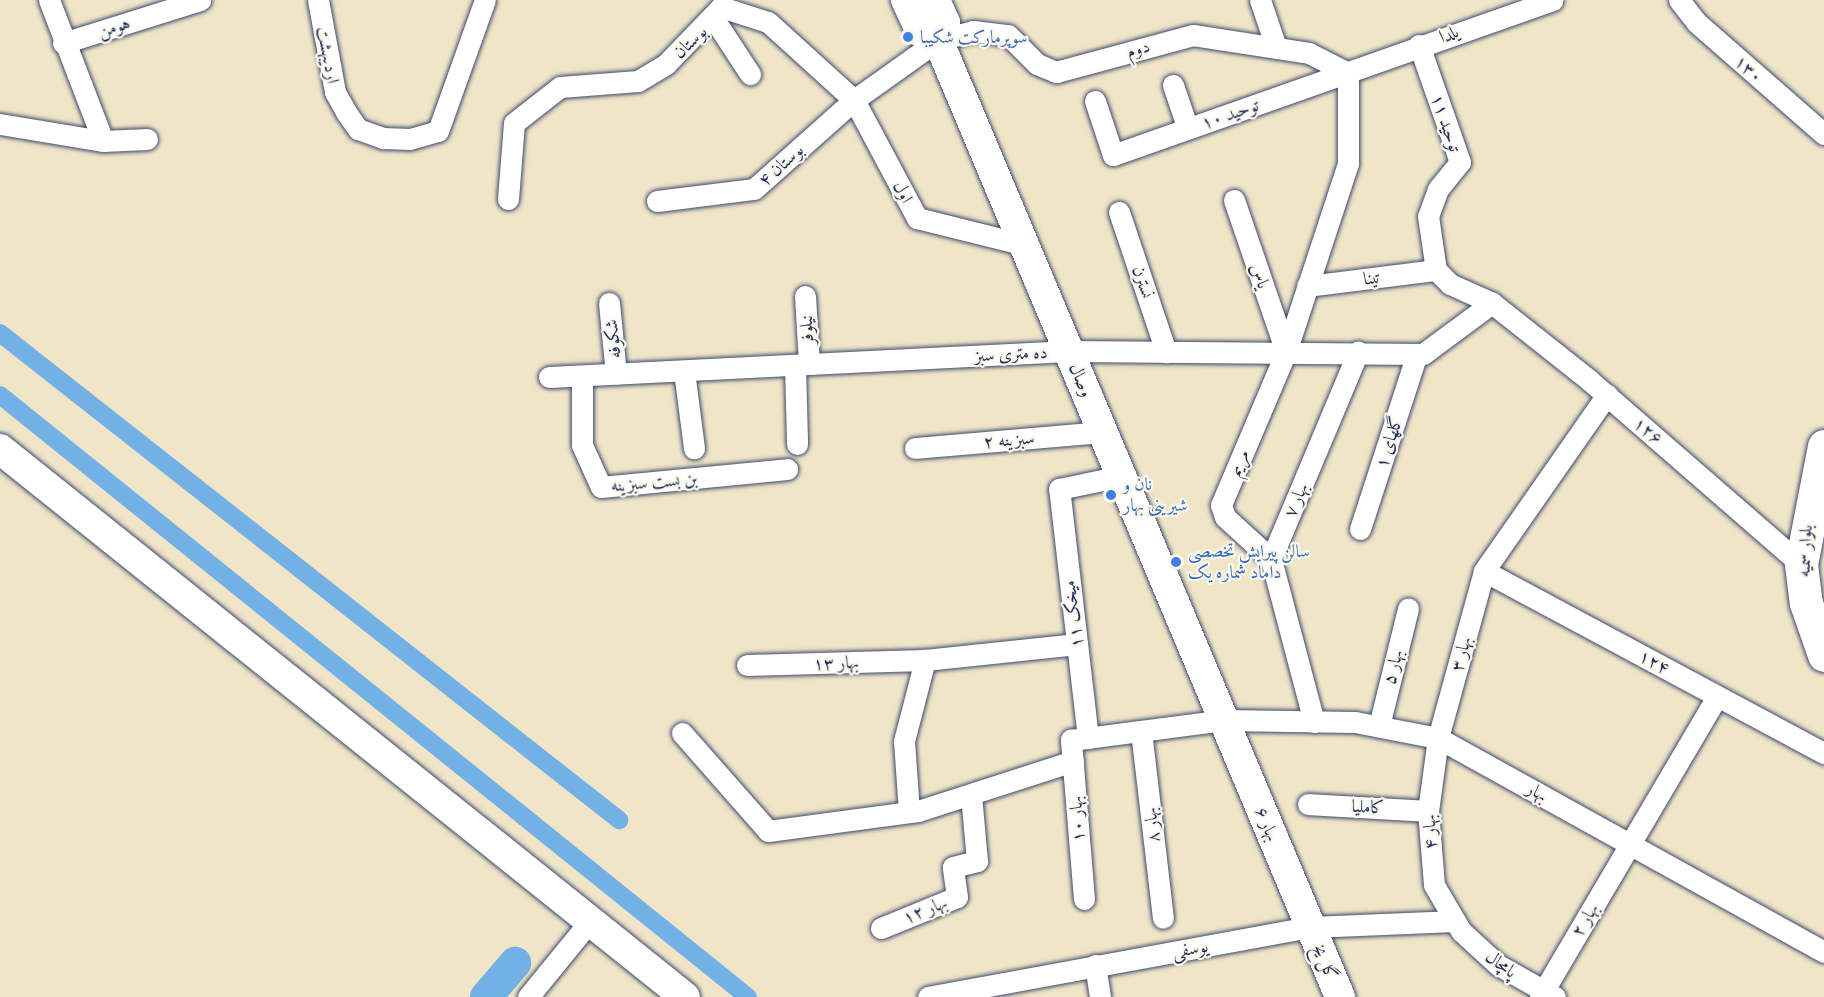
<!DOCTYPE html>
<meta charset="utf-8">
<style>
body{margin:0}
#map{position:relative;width:1824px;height:997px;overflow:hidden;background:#f1e5c8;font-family:"Gentium Book Plus",Amiri,serif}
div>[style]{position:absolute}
.canal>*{height:18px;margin:-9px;padding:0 9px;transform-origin:9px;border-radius:9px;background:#72b0e5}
.river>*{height:32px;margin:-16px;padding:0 16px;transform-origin:16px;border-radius:16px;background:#72b0e5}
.roads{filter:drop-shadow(0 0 2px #3b4a6e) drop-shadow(0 0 2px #3b4a6e)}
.minor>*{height:21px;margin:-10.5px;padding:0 10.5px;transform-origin:10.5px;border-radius:10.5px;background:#fff}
.secondary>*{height:30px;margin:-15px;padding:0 15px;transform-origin:15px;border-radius:15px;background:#fff}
.primary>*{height:33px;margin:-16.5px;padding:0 16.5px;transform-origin:16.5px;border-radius:16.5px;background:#fff}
.dots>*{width:16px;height:16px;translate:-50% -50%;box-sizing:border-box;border:3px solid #fbf7ec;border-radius:50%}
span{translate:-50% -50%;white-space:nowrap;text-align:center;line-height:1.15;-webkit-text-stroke:4.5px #fbf7ec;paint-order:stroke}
.street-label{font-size:18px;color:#1b2f5e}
.shop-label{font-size:18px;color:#366cbe}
.left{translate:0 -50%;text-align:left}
</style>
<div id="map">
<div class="canal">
<div style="left:0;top:333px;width:788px;rotate:38.19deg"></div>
<div style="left:0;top:395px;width:960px;rotate:38.83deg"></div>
</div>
<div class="river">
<div style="left:486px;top:997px;width:45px;rotate:-49.5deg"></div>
</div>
<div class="roads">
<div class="minor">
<div style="left:49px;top:0;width:151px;rotate:69deg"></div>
<div style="left:318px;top:0;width:94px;rotate:79.5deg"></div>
<div style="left:335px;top:92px;width:23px;rotate:61deg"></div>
<div style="left:346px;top:112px;width:21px;rotate:55deg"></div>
<div style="left:358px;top:129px;width:27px;rotate:20deg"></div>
<div style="left:383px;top:138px;width:27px;rotate:2deg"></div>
<div style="left:410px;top:139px;width:29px;rotate:-16deg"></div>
<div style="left:438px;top:131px;width:139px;rotate:-70.3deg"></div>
<div style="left:1260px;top:0;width:50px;rotate:71.2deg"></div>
<div style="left:1679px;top:0;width:28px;rotate:52deg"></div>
<div style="left:1696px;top:22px;width:170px;rotate:41.2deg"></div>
<div style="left:714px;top:19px;width:66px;rotate:56.8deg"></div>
<div style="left:63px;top:43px;width:144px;rotate:-17.4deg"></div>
<div style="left:1419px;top:45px;width:124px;rotate:70.7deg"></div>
<div style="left:1460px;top:162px;width:35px;rotate:129deg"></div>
<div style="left:1438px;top:189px;width:29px;rotate:110deg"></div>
<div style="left:1428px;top:216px;width:55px;rotate:81.6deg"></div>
<div style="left:1436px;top:270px;width:20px;rotate:45deg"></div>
<div style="left:1450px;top:284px;width:46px;rotate:24.3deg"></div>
<div style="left:1492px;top:303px;width:124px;rotate:38.4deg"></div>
<div style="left:1589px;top:380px;width:281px;rotate:41deg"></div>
<div style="left:1173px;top:85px;width:46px;rotate:71.2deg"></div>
<div style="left:1095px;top:101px;width:57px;rotate:71.6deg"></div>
<div style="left:1113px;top:155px;width:466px;rotate:-19.4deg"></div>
<div style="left:0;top:124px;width:104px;rotate:9.4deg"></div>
<div style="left:103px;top:141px;width:44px;rotate:-2.6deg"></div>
<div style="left:508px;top:199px;width:76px;rotate:-85.5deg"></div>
<div style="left:514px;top:123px;width:58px;rotate:-38deg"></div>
<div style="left:560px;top:87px;width:78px;rotate:-4.4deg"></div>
<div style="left:638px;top:81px;width:33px;rotate:-31deg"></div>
<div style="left:666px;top:64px;width:79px;rotate:-46deg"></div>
<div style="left:721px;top:7px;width:49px;rotate:17.7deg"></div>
<div style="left:768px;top:22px;width:116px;rotate:42.2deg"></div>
<div style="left:854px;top:100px;width:134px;rotate:61.9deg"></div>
<div style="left:917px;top:218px;width:111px;rotate:14deg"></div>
<div style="left:1234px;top:200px;width:161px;rotate:71.1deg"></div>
<div style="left:657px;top:201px;width:98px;rotate:-7.1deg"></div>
<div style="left:754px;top:189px;width:134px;rotate:-41.7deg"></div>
<div style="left:854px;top:100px;width:103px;rotate:-35.5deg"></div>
<div style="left:938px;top:40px;width:36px;rotate:-14deg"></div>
<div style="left:973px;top:31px;width:35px;rotate:7deg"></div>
<div style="left:1008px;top:35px;width:41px;rotate:45deg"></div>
<div style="left:1037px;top:64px;width:21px;rotate:23deg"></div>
<div style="left:1056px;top:72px;width:142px;rotate:-15.1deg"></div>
<div style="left:1193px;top:35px;width:117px;rotate:8.8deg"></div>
<div style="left:1309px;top:53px;width:44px;rotate:27.1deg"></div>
<div style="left:1119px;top:212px;width:148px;rotate:71.4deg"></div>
<div style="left:1307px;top:286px;width:130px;rotate:-7.1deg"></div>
<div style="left:805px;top:296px;width:68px;rotate:86.6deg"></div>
<div style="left:609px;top:303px;width:71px;rotate:84.4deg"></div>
<div style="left:795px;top:365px;width:79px;rotate:88.5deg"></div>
<div style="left:684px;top:371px;width:78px;rotate:82.6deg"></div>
<div style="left:582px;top:376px;width:69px;rotate:90deg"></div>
<div style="left:582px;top:445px;width:46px;rotate:65.7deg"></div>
<div style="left:601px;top:487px;width:187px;rotate:-5.5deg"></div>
<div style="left:549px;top:377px;width:521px;rotate:-2.86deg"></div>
<div style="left:1069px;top:351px;width:354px;rotate:0.5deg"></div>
<div style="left:1423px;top:354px;width:86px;rotate:-36.5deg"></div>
<div style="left:915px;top:448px;width:189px;rotate:-4.9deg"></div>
<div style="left:1360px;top:529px;width:184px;rotate:-72deg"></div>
<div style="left:1271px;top:559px;width:62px;rotate:-137.6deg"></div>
<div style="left:1225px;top:517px;width:13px;rotate:-108deg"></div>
<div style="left:1221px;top:505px;width:166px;rotate:-67deg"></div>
<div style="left:1286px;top:352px;width:199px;rotate:-71.8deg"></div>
<div style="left:1348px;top:163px;width:90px;rotate:-90deg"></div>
<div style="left:1484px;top:571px;width:386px;rotate:28.2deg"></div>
<div style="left:747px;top:665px;width:178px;rotate:-1.6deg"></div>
<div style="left:925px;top:660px;width:153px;rotate:-6deg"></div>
<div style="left:1314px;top:722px;width:169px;rotate:-104.8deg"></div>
<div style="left:1271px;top:559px;width:225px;rotate:-67.2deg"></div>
<div style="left:1379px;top:726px;width:121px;rotate:-76.1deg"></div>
<div style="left:1141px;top:731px;width:188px;rotate:83.3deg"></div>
<div style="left:682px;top:733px;width:130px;rotate:48.7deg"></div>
<div style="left:768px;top:831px;width:151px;rotate:-7.6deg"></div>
<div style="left:918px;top:811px;width:163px;rotate:-17.9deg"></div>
<div style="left:1088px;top:738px;width:251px;rotate:-96.6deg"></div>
<div style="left:1059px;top:489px;width:63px;rotate:-11.8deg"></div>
<div style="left:1308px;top:804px;width:120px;rotate:3.3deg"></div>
<div style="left:909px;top:812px;width:71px;rotate:-94deg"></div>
<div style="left:904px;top:741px;width:84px;rotate:-75.5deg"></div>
<div style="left:1084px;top:899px;width:160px;rotate:-94.7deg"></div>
<div style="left:1071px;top:740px;width:154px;rotate:-7.4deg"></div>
<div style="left:1224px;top:720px;width:131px;rotate:0.9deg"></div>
<div style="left:1355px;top:722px;width:85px;rotate:10.9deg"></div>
<div style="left:1438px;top:738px;width:441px;rotate:29deg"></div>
<div style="left:881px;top:928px;width:82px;rotate:-22.2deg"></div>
<div style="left:957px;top:897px;width:30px;rotate:-98deg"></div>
<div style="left:953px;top:867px;width:25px;rotate:-14deg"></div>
<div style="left:977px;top:861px;width:66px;rotate:-95.2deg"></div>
<div style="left:1095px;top:965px;width:32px;rotate:81deg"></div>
<div style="left:528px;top:997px;width:98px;rotate:-50.8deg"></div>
<div style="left:928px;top:997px;width:389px;rotate:-10.4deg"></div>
<div style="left:1311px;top:927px;width:144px;rotate:-2.4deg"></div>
<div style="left:1540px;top:997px;width:349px;rotate:-59.5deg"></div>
<div style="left:1555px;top:997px;width:65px;rotate:-150.7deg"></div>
<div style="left:1498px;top:965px;width:50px;rotate:-137.4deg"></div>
<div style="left:1461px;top:931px;width:53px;rotate:-120.4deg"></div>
<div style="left:1434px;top:885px;width:74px;rotate:-94.6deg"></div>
<div style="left:1428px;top:811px;width:74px;rotate:-82.2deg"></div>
<div style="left:1438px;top:738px;width:173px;rotate:-74.6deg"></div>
<div style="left:1484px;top:571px;width:215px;rotate:-55.1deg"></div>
</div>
<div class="secondary">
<div style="left:906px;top:0;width:35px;rotate:65deg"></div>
<div style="left:921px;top:32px;width:19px;rotate:25deg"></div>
<div style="left:938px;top:40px;width:1038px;rotate:67.21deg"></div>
<div style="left:935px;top:0;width:24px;rotate:66deg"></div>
<div style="left:945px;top:22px;width:19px;rotate:111deg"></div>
<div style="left:0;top:449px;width:877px;rotate:38.66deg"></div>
</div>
<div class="primary">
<div style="left:1824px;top:446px;width:120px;rotate:101deg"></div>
<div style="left:1801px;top:564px;width:39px;rotate:83deg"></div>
<div style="left:1806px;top:603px;width:55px;rotate:70.9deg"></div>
</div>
</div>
<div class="dots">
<div style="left:908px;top:37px;background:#3f7fe0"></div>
<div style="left:1111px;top:495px;background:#3f7fe0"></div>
<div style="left:1176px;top:562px;background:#3f7fe0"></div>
</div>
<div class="street-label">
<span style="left:114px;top:27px;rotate:-17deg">هومن</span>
<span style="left:1449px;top:34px;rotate:-20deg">یلدا</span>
<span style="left:690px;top:42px;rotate:-43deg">بوستان</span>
<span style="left:1138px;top:49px;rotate:-18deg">دوم</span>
<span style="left:328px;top:55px;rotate:79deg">اردیبهشت</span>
<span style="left:1749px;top:69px;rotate:42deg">۱۳۰</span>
<span style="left:1230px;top:114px;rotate:-19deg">توحید ۱۰</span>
<span style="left:1446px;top:123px;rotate:71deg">توحید ۱۱</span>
<span style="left:781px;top:165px;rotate:-42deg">بوستان ۴</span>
<span style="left:903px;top:192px;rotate:62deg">اول</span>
<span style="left:1260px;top:276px;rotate:71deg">یاس</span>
<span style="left:1372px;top:278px;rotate:-7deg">تینا</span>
<span style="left:1143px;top:282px;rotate:71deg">نسترن</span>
<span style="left:807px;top:330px;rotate:-93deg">نیلوفر</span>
<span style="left:613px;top:339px;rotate:-96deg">شکوفه</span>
<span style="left:1011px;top:354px;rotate:-3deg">ده متری سبز</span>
<span style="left:1081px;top:380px;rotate:67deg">وصال</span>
<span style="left:1648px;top:431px;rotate:41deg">۱۲۶</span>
<span style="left:1009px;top:440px;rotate:-5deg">سبزینه ۲</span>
<span style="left:1389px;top:442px;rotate:-72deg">گلهای ۱</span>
<span style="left:1239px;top:463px;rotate:-67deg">مریم</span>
<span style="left:654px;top:482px;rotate:-5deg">بن بست سبزینه</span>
<span style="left:1296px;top:500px;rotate:-67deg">بهار ۷</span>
<span style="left:1805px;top:551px;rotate:-87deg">بلوار سمیه</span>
<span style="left:1073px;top:614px;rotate:-97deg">میخک ۱۱</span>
<span style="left:1461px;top:654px;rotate:-75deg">بهار ۳</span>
<span style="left:1654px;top:662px;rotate:28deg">۱۲۴</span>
<span style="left:836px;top:663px;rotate:-2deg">بهار ۱۳</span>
<span style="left:1393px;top:667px;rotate:-76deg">بهار ۵</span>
<span style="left:1537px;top:792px;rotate:29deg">بهار</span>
<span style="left:1368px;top:807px;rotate:3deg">کاملیا</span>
<span style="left:1077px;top:819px;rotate:-94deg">بهار ۱۰</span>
<span style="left:1267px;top:824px;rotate:67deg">بهار ۶</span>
<span style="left:1152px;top:825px;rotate:-97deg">بهار ۸</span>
<span style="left:1430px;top:832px;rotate:-93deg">بهار ۴</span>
<span style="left:925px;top:910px;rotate:-22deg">بهار ۱۲</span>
<span style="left:1585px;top:920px;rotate:-60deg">بهار ۲</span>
<span style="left:1190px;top:949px;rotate:-10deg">یوسفی</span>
<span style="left:1325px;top:962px;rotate:67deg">گل یخ</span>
<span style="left:1501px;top:964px;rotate:36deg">پامچال</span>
</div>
<div class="shop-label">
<span class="left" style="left:920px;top:37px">سوپرمارکت شکیبا</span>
<span class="left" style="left:1123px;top:495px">نان و<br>شیرینی بهار</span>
<span class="left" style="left:1188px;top:562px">سالن پیرایش تخصصی<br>داماد شماره یک</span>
</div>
</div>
